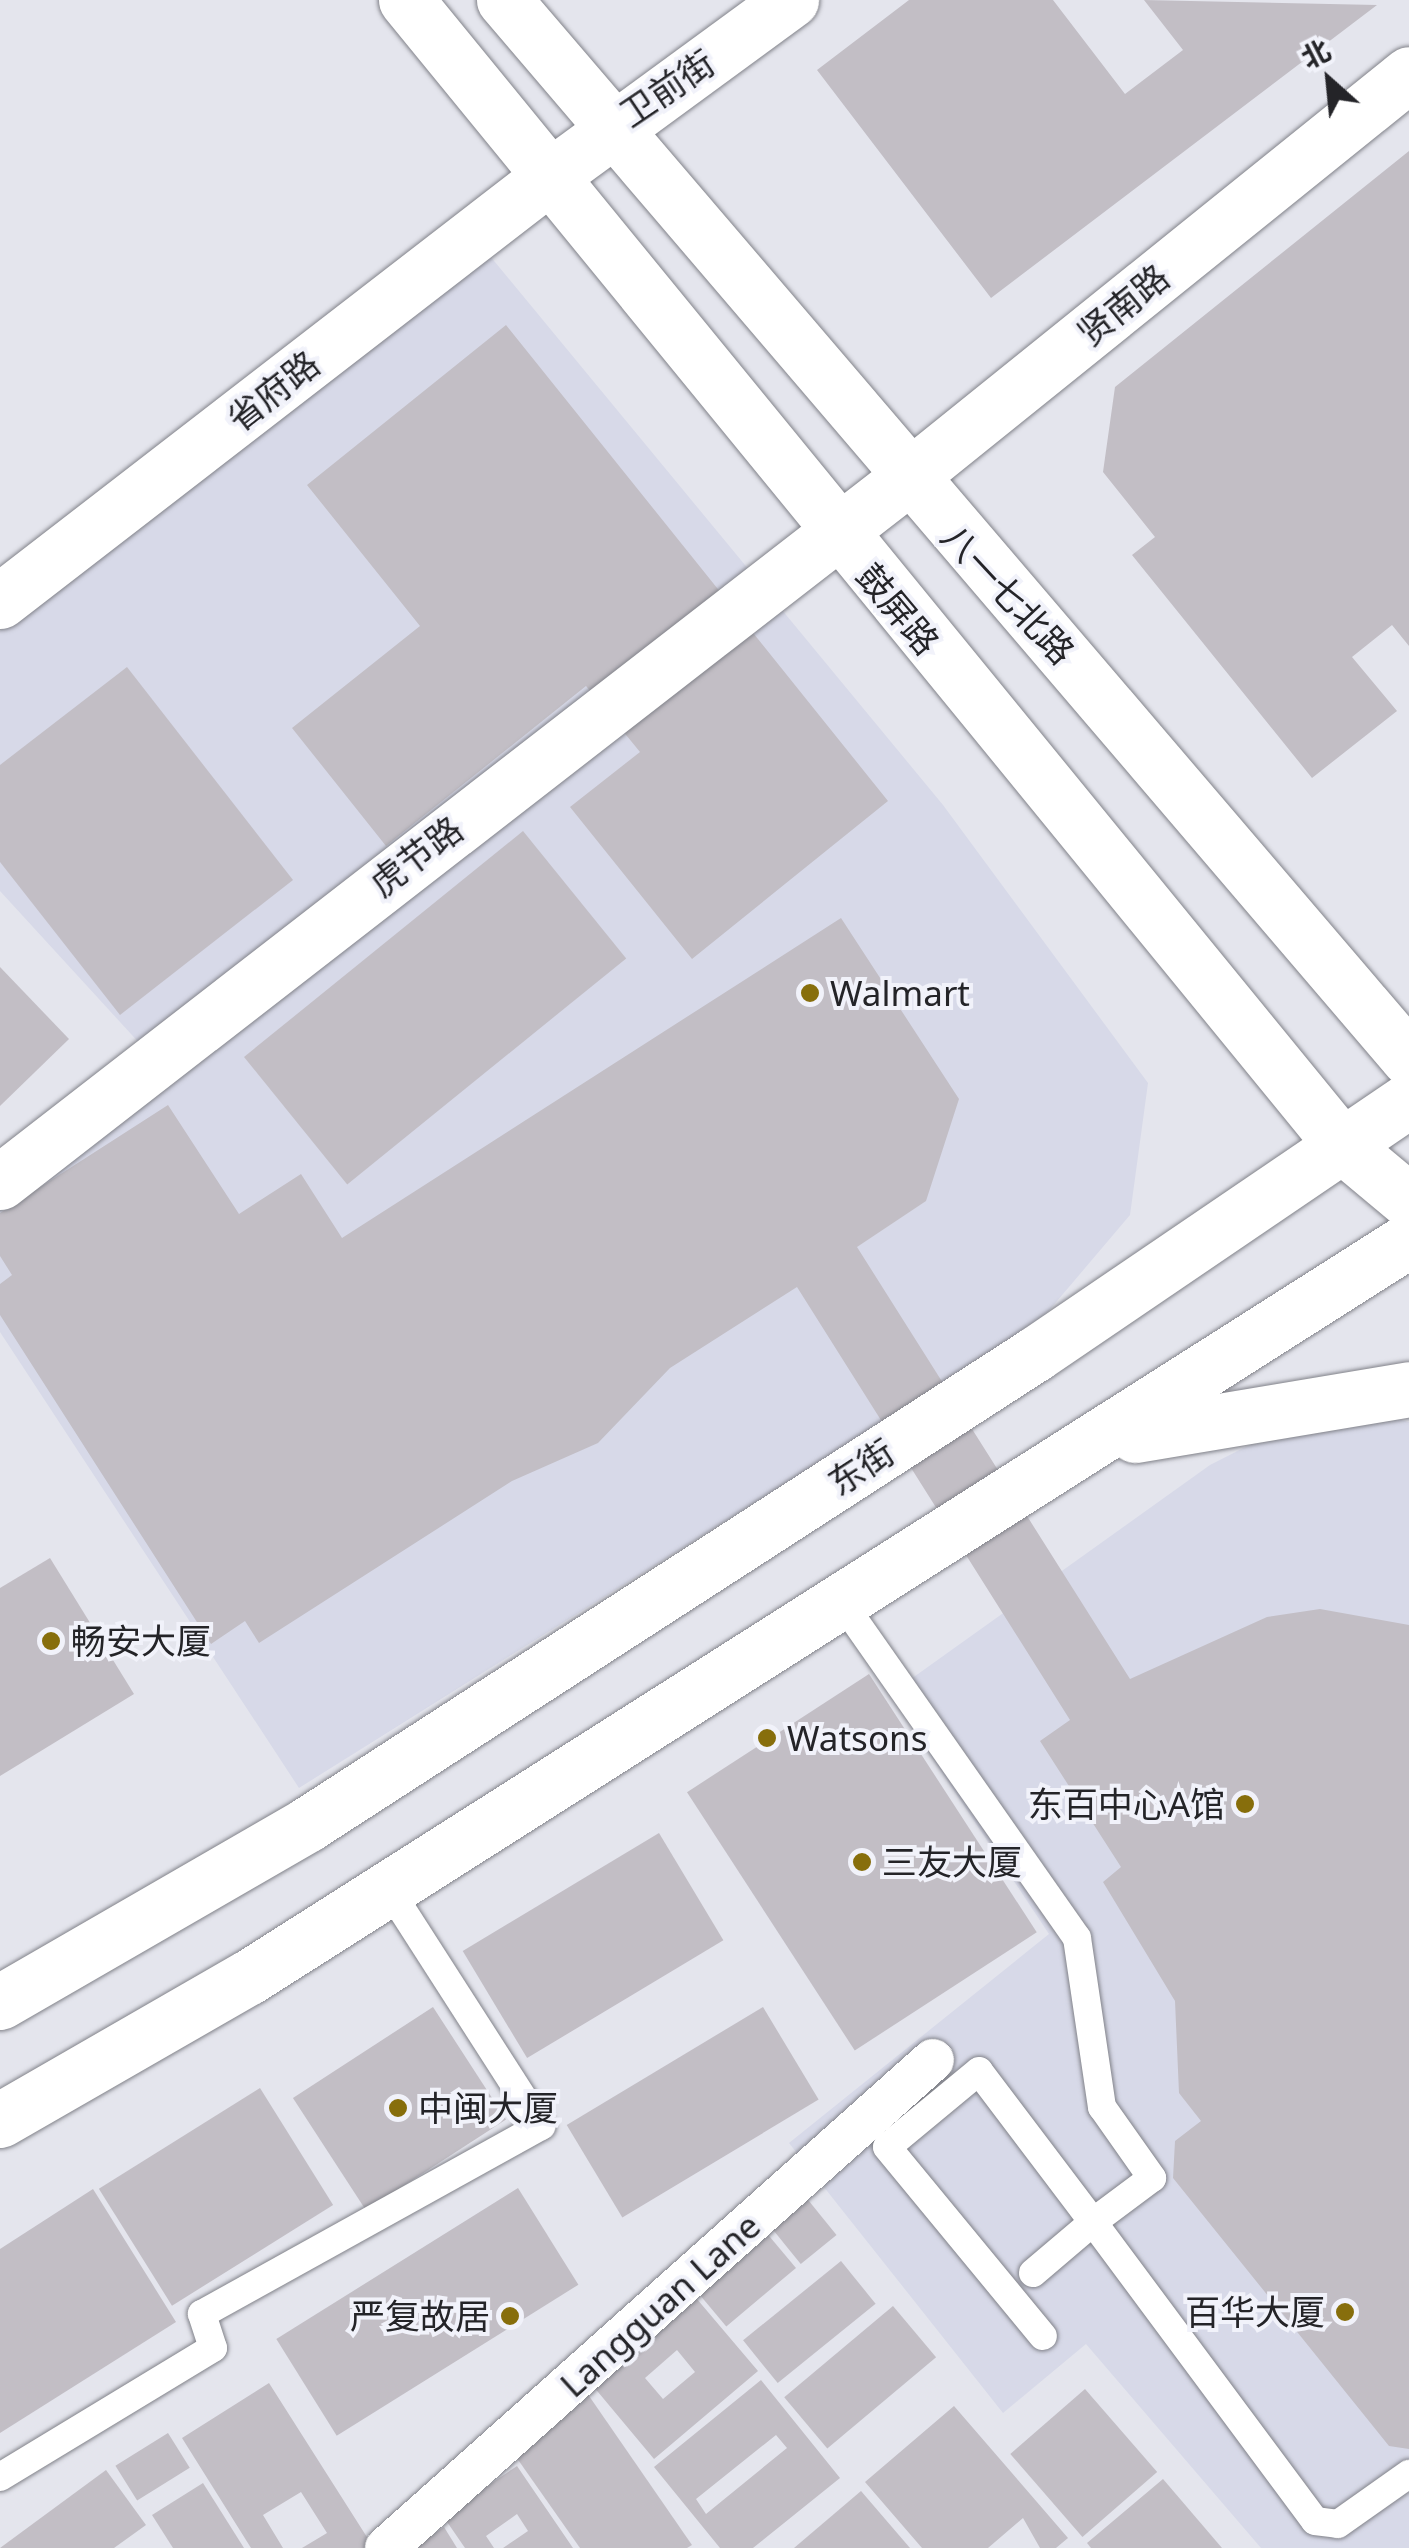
<!DOCTYPE html>
<meta charset="utf-8">
<style>
body{margin:0}
#map{position:relative;width:1409px;height:2548px;overflow:hidden;background:#e4e5ed;font-family:"Noto Sans","Noto Sans SC",sans-serif}
div>[style]{position:absolute}
.built>*{inset:0;background:#d7d9e8}
.building>*{inset:0;background:#c2bec5;transform-origin:0 0}
.roads{filter:drop-shadow(0 0 2px #818289) drop-shadow(0 0 2px #818289)}
.service>*{height:28px;margin:-14px;padding:0 14px;transform-origin:14px;border-radius:14px;background:#fff}
.pedestrian>*{height:42px;margin:-21px;padding:0 21px;transform-origin:21px;border-radius:21px;background:#fff}
.minor>*{height:55px;margin:-27.5px;padding:0 27.5px;transform-origin:27.5px;border-radius:27.5px;background:#fff}
.tertiary>*{height:55px;margin:-27.5px;padding:0 27.5px;transform-origin:27.5px;border-radius:27.5px;background:#fff}
.secondary>*{height:55px;margin:-27.5px;padding:0 27.5px;transform-origin:27.5px;border-radius:27.5px;background:#fff}
.primary>*{height:55px;margin:-27.5px;padding:0 27.5px;transform-origin:27.5px;border-radius:27.5px;background:#fff}
.dots>*{width:28px;height:28px;translate:-50% -50%;box-sizing:border-box;border:5px solid #f1f2fa;border-radius:50%}
span{translate:-50% -50%;white-space:nowrap;text-align:center;line-height:1.15;-webkit-text-stroke:8px #f1f2fa;paint-order:stroke}
.street-label{font-size:35px;color:#242428}
.poi-label{font-size:35px;color:#242428}
.left{translate:0 -50%;text-align:left}
.right{translate:-100% -50%;text-align:right}
.north{position:absolute;left:1279px;top:30px;width:100px;height:100px;-webkit-text-stroke:8px #f1f2fa;paint-order:stroke;rotate:333deg;font-size:28px;font-weight:700;line-height:40px;text-align:center;color:#242428}
.north::after{content:'';display:block;margin:auto;width:35px;height:45px;background:#242428;clip-path:polygon(50% 0,100% 100%,50% 72%,0 100%)}
</style>
<div id="map">
<div class="built">
<div style="clip-path:polygon(490px 256px,943px 805px,1148px 1083px,1130px 1215px,1035px 1327px,299px 1788px,0 1332px,0 1196px,142px 1046px,0 891px,0 631px)"></div>
<div style="clip-path:polygon(1380px 1415px,1409px 1422px,1409px 2548px,1261px 2548px,1086px 2344px,1003px 2413px,789px 2143px,1049px 1934px,890px 1694px,1210px 1465px,1289px 1425px)"></div>
</div>
<div class="building">
<div style="clip-path:polygon(909px 0,1053px 0,1125px 94px,1183px 50px,1144px 0,1377px 5px,991px 298px,817px 70px)"></div>
<div style="clip-path:polygon(1409px 151px,1409px 646px,1392px 625px,1352px 657px,1397px 711px,1312px 778px,1132px 555px,1155px 537px,1103px 472px,1115px 387px)"></div>
<div style="clip-path:polygon(506px 325px,888px 801px,692px 959px,570px 807px,640px 752px,586px 686px,386px 846px,292px 728px,420px 626px,307px 485px)"></div>
<div style="clip-path:polygon(127px 667px,293px 880px,120px 1015px,0 862px,0 765px)"></div>
<div style="left:523px;top:831px;width:164px;height:359px;rotate:51deg"></div>
<div style="clip-path:polygon(841px 918px,959px 1099px,926px 1201px,857px 1247px,1130px 1679px,1267px 1617px,1320px 1609px,1409px 1625px,1409px 2449px,1389px 2446px,1173px 2178px,1175px 2141px,1201px 2121px,1179px 2093px,1175px 2001px,1103px 1882px,1121px 1867px,1040px 1741px,1070px 1720px,797px 1287px,670px 1368px,598px 1443px,512px 1481px,259px 1643px,245px 1621px,211px 1644px,0 1315px,0 1284px,12px 1275px,0 1256px,0 1213px,168px 1105px,239px 1214px,301px 1174px,342px 1238px)"></div>
<div style="clip-path:polygon(0 967px,69px 1039px,0 1106px)"></div>
<div style="clip-path:polygon(50px 1558px,134px 1694px,0 1776px,0 1588px)"></div>
<div style="left:869px;top:1674px;width:308px;height:217px;rotate:57deg"></div>
<div style="left:659px;top:1833px;width:125px;height:229px;rotate:59deg"></div>
<div style="left:433px;top:2007px;width:134px;height:167px;rotate:57deg"></div>
<div style="left:763px;top:2007px;width:108px;height:229px;rotate:59deg"></div>
<div style="left:260px;top:2088px;width:138px;height:190px;rotate:58deg"></div>
<div style="left:518px;top:2188px;width:114px;height:285px;rotate:58deg"></div>
<div style="clip-path:polygon(93px 2189px,176px 2322px,0 2433px,0 2249px)"></div>
<div style="left:800px;top:2190px;width:58px;height:46px;rotate:51deg"></div>
<div style="left:760px;top:2225px;width:56px;height:91px;rotate:50deg"></div>
<div style="left:841px;top:2261px;width:55px;height:126px;rotate:51deg"></div>
<div style="clip-path:polygon(evenodd,691px 2292px,758px 2371px,654px 2459px,593px 2386px,691px 2292px,677px 2350px,695px 2372px,663px 2399px,645px 2378px,677px 2350px)"></div>
<div style="left:893px;top:2306px;width:67px;height:142px;rotate:50deg"></div>
<div style="clip-path:polygon(evenodd,761px 2380px,840px 2478px,753px 2548px,720px 2548px,654px 2467px,761px 2380px,776px 2435px,787px 2448px,706px 2514px,696px 2499px,776px 2435px)"></div>
<div style="clip-path:polygon(269px 2383px,372px 2545px,368px 2548px,302px 2548px,327px 2533px,301px 2492px,263px 2515px,283px 2548px,251px 2548px,182px 2438px)"></div>
<div style="left:1085px;top:2389px;width:110px;height:99px;rotate:49deg"></div>
<div style="clip-path:polygon(587px 2393px,692px 2545px,687px 2548px,580px 2548px,514px 2454px)"></div>
<div style="clip-path:polygon(954px 2406px,1068px 2538px,1056px 2548px,1040px 2548px,1023px 2518px,988px 2548px,922px 2548px,865px 2482px)"></div>
<div style="left:168px;top:2433px;width:41px;height:62px;rotate:58deg"></div>
<div style="clip-path:polygon(517px 2466px,573px 2548px,503px 2548px,528px 2531px,517px 2514px,486px 2536px,494px 2548px,465px 2548px,443px 2516px)"></div>
<div style="clip-path:polygon(106px 2470px,146px 2525px,114px 2548px,0 2548px)"></div>
<div style="clip-path:polygon(1163px 2479px,1222px 2548px,1091px 2548px,1087px 2543px)"></div>
<div style="clip-path:polygon(203px 2483px,244px 2548px,173px 2548px,152px 2515px)"></div>
<div style="clip-path:polygon(861px 2491px,910px 2548px,794px 2548px)"></div>
<div style="clip-path:polygon(444px 2527px,457px 2548px,412px 2548px)"></div>
</div>
<div class="roads">
<div class="service">
<div style="left:841px;top:1601px;width:411px;rotate:55deg"></div>
<div style="left:1077px;top:1938px;width:171px;rotate:81.6deg"></div>
<div style="left:1102px;top:2107px;width:87px;rotate:54.8deg"></div>
<div style="left:1152px;top:2178px;width:74px;rotate:143.3deg"></div>
<div style="left:1093px;top:2222px;width:372px;rotate:53.4deg"></div>
<div style="left:1315px;top:2521px;width:23px;rotate:7deg"></div>
<div style="left:1338px;top:2524px;width:87px;rotate:-35.2deg"></div>
<div style="left:1033px;top:2273px;width:79px;rotate:-40.4deg"></div>
<div style="left:1093px;top:2222px;width:189px;rotate:-127.1deg"></div>
<div style="left:979px;top:2071px;width:119px;rotate:140.4deg"></div>
<div style="left:887px;top:2147px;width:245px;rotate:50.5deg"></div>
<div style="left:0;top:2477px;width:249px;rotate:-31.2deg"></div>
<div style="left:213px;top:2348px;width:36px;rotate:-108deg"></div>
<div style="left:202px;top:2314px;width:388px;rotate:-29deg"></div>
<div style="left:541px;top:2126px;width:283px;rotate:-122.7deg"></div>
</div>
<div class="pedestrian">
<div style="left:386px;top:2548px;width:733px;rotate:-41.74deg"></div>
</div>
<div class="minor">
<div style="left:545px;top:180px;width:305px;rotate:-36.2deg"></div>
<div style="left:0;top:1182px;width:1145px;rotate:-37.8deg"></div>
<div style="left:905px;top:480px;width:647px;rotate:-38.85deg"></div>
</div>
<div class="tertiary">
<div style="left:0;top:601px;width:689px;rotate:-37.69deg"></div>
</div>
<div class="secondary">
<div style="left:406px;top:0;width:1479px;rotate:50.74deg"></div>
<div style="left:1342px;top:1145px;width:87px;rotate:39.9deg"></div>
<div style="left:504px;top:0;width:1393px;rotate:49.48deg"></div>
</div>
<div class="primary">
<div style="left:1135px;top:1435px;width:278px;rotate:-9.5deg"></div>
<div style="left:0;top:2002px;width:356px;rotate:-30deg"></div>
<div style="left:308px;top:1824px;width:866px;rotate:-32.88deg"></div>
<div style="left:1035px;top:1354px;width:452px;rotate:-34.2deg"></div>
<div style="left:0;top:2120px;width:287px;rotate:-29.9deg"></div>
<div style="left:249px;top:1977px;width:1374px;rotate:-32.43deg"></div>
</div>
</div>
<div class="dots">
<div style="left:810px;top:993px;background:#876e0c"></div>
<div style="left:51px;top:1641px;background:#876e0c"></div>
<div style="left:767px;top:1738px;background:#876e0c"></div>
<div style="left:1245px;top:1804px;background:#876e0c"></div>
<div style="left:862px;top:1862px;background:#876e0c"></div>
<div style="left:398px;top:2108px;background:#876e0c"></div>
<div style="left:1345px;top:2312px;background:#876e0c"></div>
<div style="left:510px;top:2316px;background:#876e0c"></div>
</div>
<div class="street-label">
<span style="left:667px;top:88px;rotate:-34deg">卫前街</span>
<span style="left:1123px;top:305px;rotate:-39deg">贤南路</span>
<span style="left:273px;top:391px;rotate:-38deg">省府路</span>
<span style="left:1008px;top:594px;rotate:47deg">八一七北路</span>
<span style="left:898px;top:609px;rotate:50deg">鼓屏路</span>
<span style="left:416px;top:856px;rotate:-37deg">虎节路</span>
<span style="left:861px;top:1467px;rotate:-33deg">东街</span>
<span style="left:660px;top:2305px;rotate:-42deg">Langguan Lane</span>
</div>
<div class="poi-label">
<span class="left" style="left:830px;top:993px">Walmart</span>
<span class="left" style="left:71px;top:1641px">畅安大厦</span>
<span class="left" style="left:787px;top:1738px">Watsons</span>
<span class="right" style="left:1225px;top:1804px">东百中心A馆</span>
<span class="left" style="left:882px;top:1862px">三友大厦</span>
<span class="left" style="left:418px;top:2108px">中闽大厦</span>
<span class="right" style="left:1325px;top:2312px">百华大厦</span>
<span class="right" style="left:490px;top:2316px">严复故居</span>
</div>
<div class="north">北</div>
</div>
